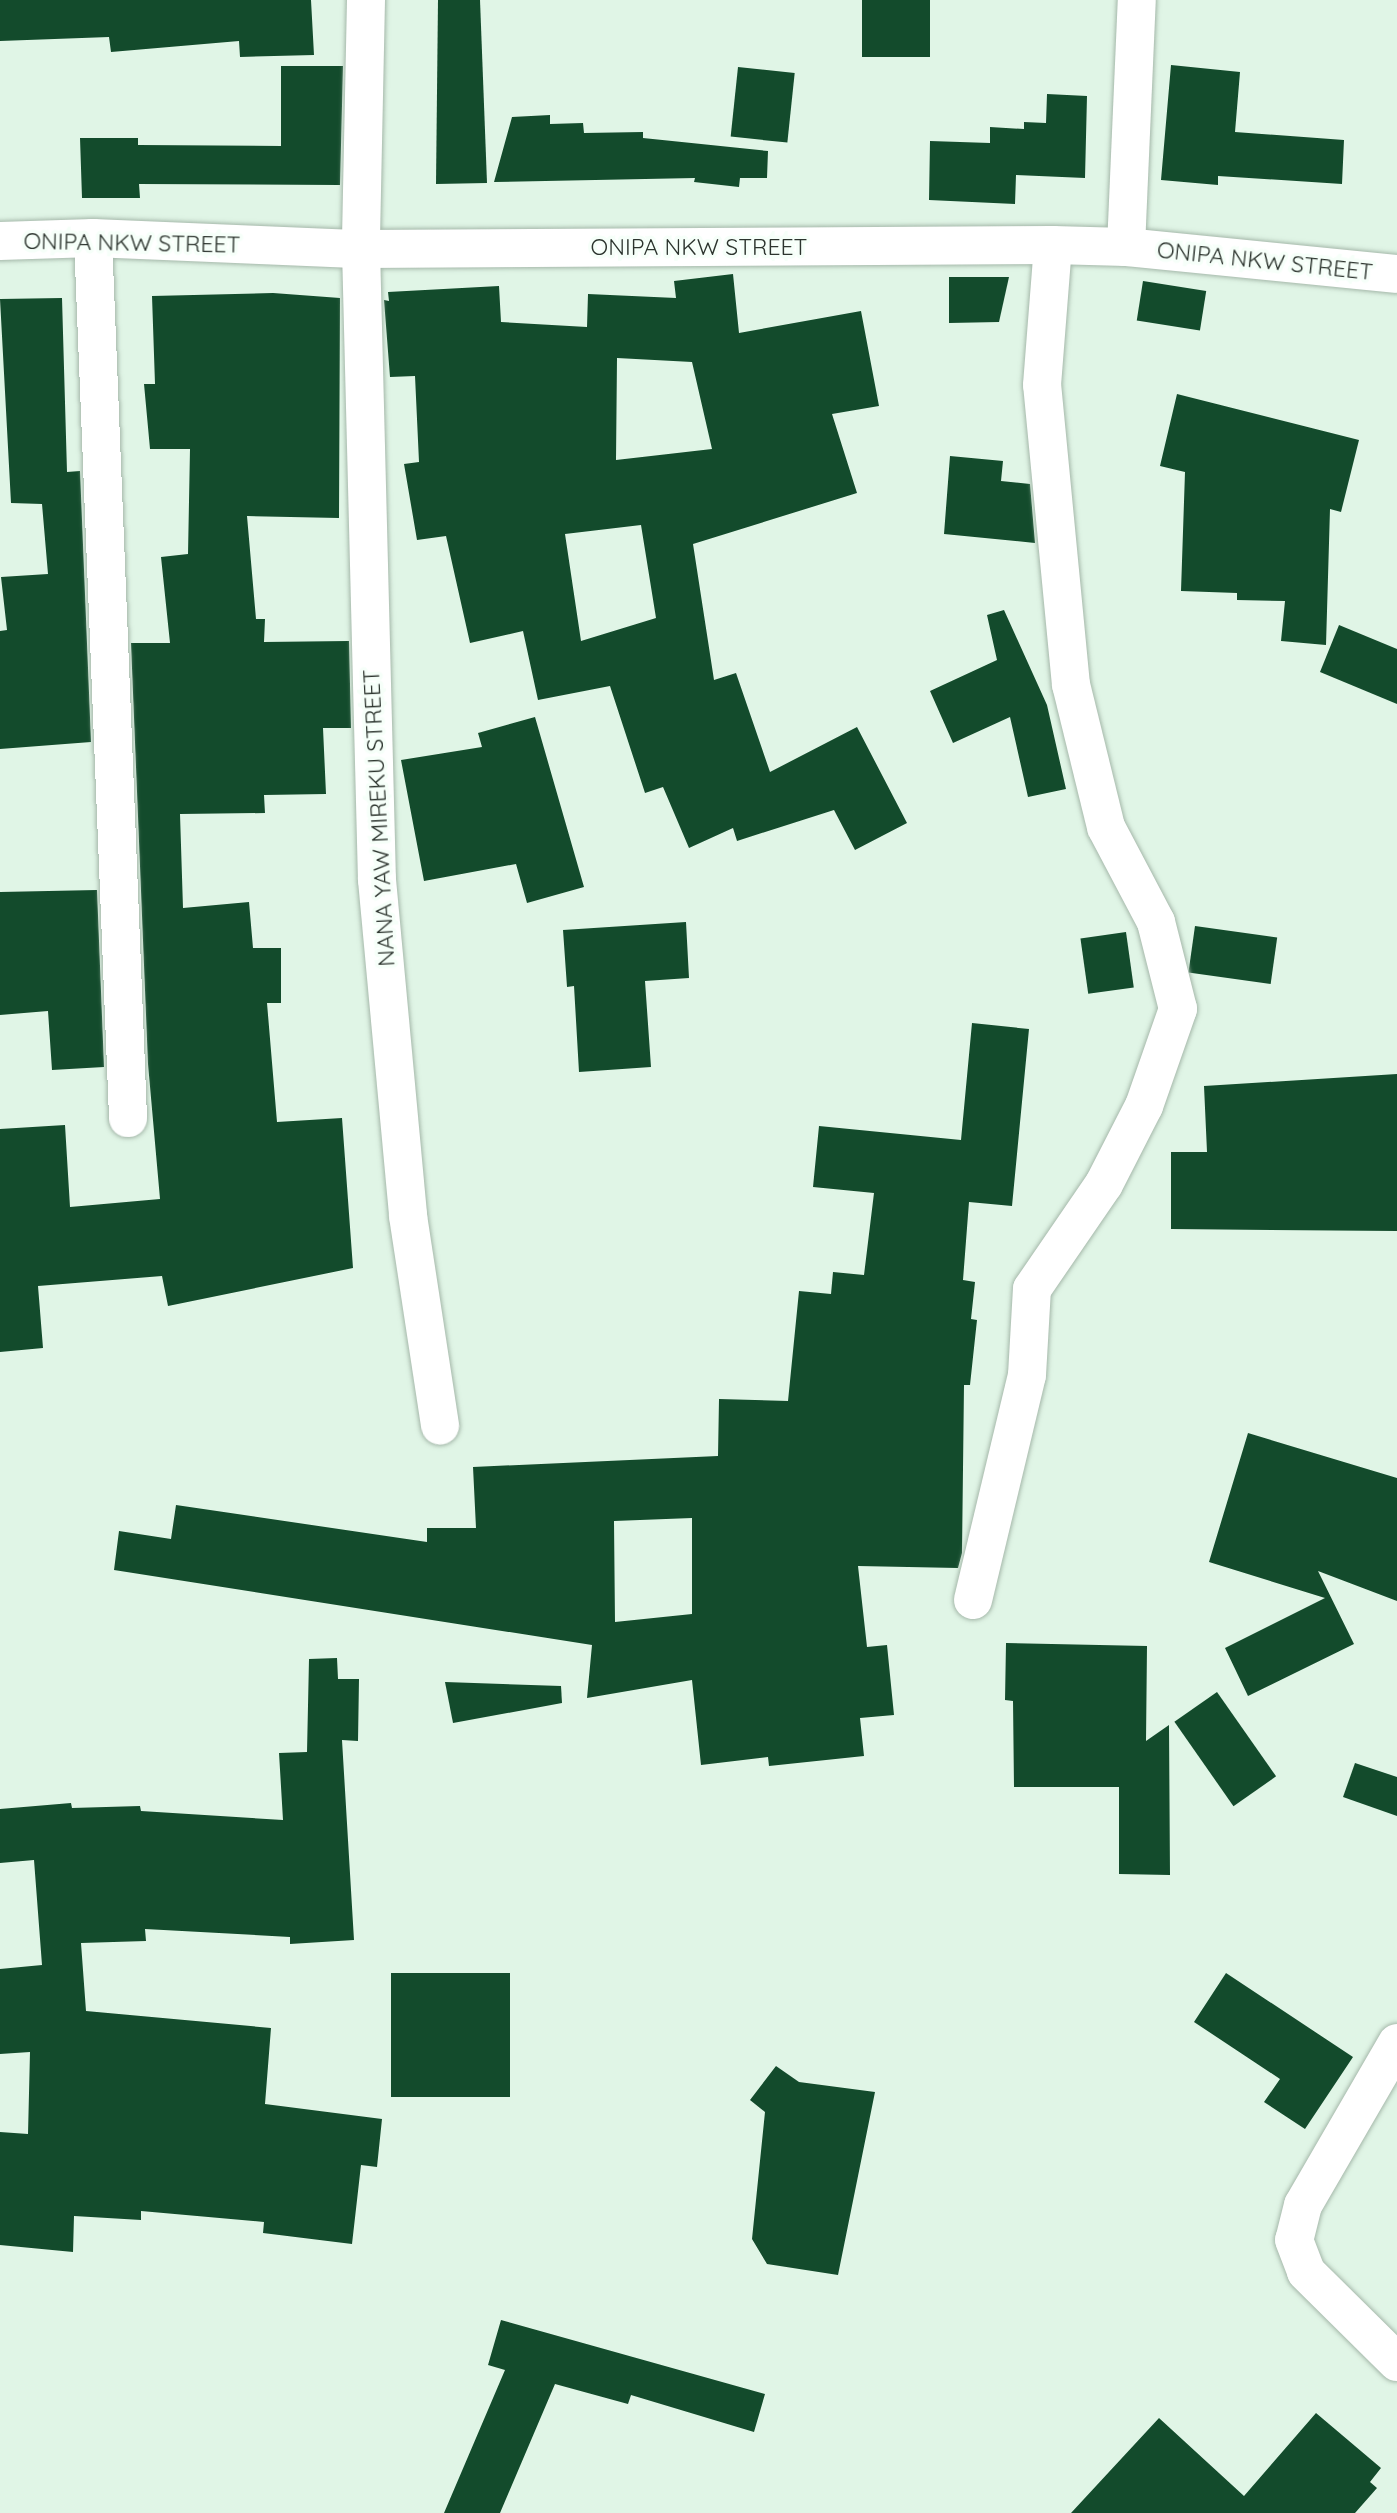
<!DOCTYPE html>
<style>
body{margin:0}
#map{position:relative;width:1397px;height:2513px;overflow:hidden;background:#e0f5e6;font-family:Quicksand,sans-serif}
div>[style]{position:absolute}
.building>*{inset:0;background:#134b2c;transform-origin:0 0}
.roads{filter:drop-shadow(0 0 2px #a5b8aa) drop-shadow(0 0 2px #a5b8aa)}
.minor>*{height:38px;margin:-19px;padding:0 19px;transform-origin:19px;border-radius:19px;background:#fff}
span{translate:-50% -50%;white-space:nowrap;text-align:center;line-height:1.15;-webkit-text-stroke:7px #f6fff9;paint-order:stroke}
.street-label{font-size:23px;color:#2c342e}
</style>
<div id="map">
<div class="building">
<div style="clip-path:polygon(0 0,311px 0,314px 55px,240px 57px,239px 41px,111px 52px,109px 37px,0 41px)"></div>
<div style="clip-path:polygon(438px 0,480px 0,487px 183px,436px 184px)"></div>
<div style="left:862px;top:0;width:68px;height:57px"></div>
<div style="clip-path:polygon(1171px 65px,1240px 72px,1235px 132px,1344px 140px,1342px 184px,1218px 176px,1218px 185px,1161px 180px)"></div>
<div style="clip-path:polygon(281px 66px,343px 66px,340px 185px,139px 184px,140px 198px,82px 198px,80px 138px,138px 138px,138px 145px,281px 146px)"></div>
<div style="left:738px;top:67px;width:57px;height:70px;rotate:6deg"></div>
<div style="clip-path:polygon(1047px 94px,1087px 96px,1085px 178px,1016px 175px,1015px 204px,929px 200px,930px 141px,990px 143px,990px 127px,1024px 129px,1024px 122px,1046px 123px)"></div>
<div style="clip-path:polygon(550px 115px,550px 124px,583px 123px,584px 133px,643px 132px,643px 138px,768px 151px,767px 178px,740px 178px,739px 187px,694px 182px,695px 178px,494px 182px,512px 117px)"></div>
<div style="clip-path:polygon(evenodd,733px 274px,739px 333px,861px 311px,879px 406px,832px 414px,857px 493px,693px 544px,714px 680px,736px 673px,770px 772px,857px 727px,907px 823px,855px 850px,834px 810px,737px 841px,733px 828px,689px 848px,663px 787px,645px 793px,610px 686px,538px 700px,523px 631px,470px 643px,446px 536px,417px 540px,404px 464px,419px 462px,415px 376px,390px 377px,384px 300px,389px 301px,388px 292px,499px 286px,501px 322px,587px 327px,588px 294px,676px 298px,674px 281px,733px 274px,617px 358px,692px 362px,712px 449px,616px 460px,617px 358px,733px 274px,641px 525px,656px 618px,581px 641px,565px 534px,641px 525px)"></div>
<div style="clip-path:polygon(949px 277px,1009px 277px,999px 322px,949px 323px)"></div>
<div style="left:1143px;top:281px;width:64px;height:40px;rotate:9deg"></div>
<div style="clip-path:polygon(273px 293px,340px 298px,339px 518px,247px 516px,256px 619px,265px 619px,264px 642px,349px 641px,351px 728px,323px 728px,326px 794px,264px 795px,265px 813px,180px 814px,183px 908px,249px 902px,253px 948px,281px 948px,281px 1003px,267px 1003px,277px 1122px,342px 1118px,353px 1268px,168px 1306px,162px 1276px,38px 1286px,43px 1348px,0 1352px,0 1129px,65px 1125px,70px 1207px,160px 1199px,148px 1064px,131px 643px,170px 643px,161px 557px,188px 554px,190px 449px,150px 449px,144px 384px,155px 384px,152px 296px)"></div>
<div style="clip-path:polygon(62px 298px,67px 472px,80px 471px,91px 742px,0 749px,0 631px,7px 630px,1px 577px,48px 574px,42px 504px,11px 503px,0 299px)"></div>
<div style="clip-path:polygon(1177px 394px,1359px 440px,1341px 512px,1330px 509px,1326px 645px,1281px 641px,1285px 601px,1237px 600px,1237px 593px,1181px 591px,1185px 472px,1160px 466px)"></div>
<div style="clip-path:polygon(950px 456px,1003px 461px,1001px 481px,1030px 484px,1035px 543px,944px 534px)"></div>
<div style="clip-path:polygon(1004px 610px,1047px 705px,1066px 789px,1028px 797px,1010px 717px,953px 743px,930px 691px,997px 660px,987px 615px)"></div>
<div style="clip-path:polygon(1339px 625px,1397px 649px,1397px 704px,1320px 672px)"></div>
<div style="clip-path:polygon(535px 717px,584px 887px,527px 903px,516px 864px,424px 881px,401px 760px,482px 747px,478px 733px)"></div>
<div style="clip-path:polygon(97px 890px,104px 1067px,52px 1070px,48px 1011px,0 1015px,0 892px)"></div>
<div style="clip-path:polygon(686px 922px,689px 978px,645px 981px,651px 1067px,579px 1072px,574px 986px,567px 987px,563px 930px)"></div>
<div style="left:1195px;top:926px;width:83px;height:47px;rotate:8deg"></div>
<div style="left:1126px;top:932px;width:56px;height:46px;rotate:82deg"></div>
<div style="clip-path:polygon(evenodd,972px 1023px,1029px 1029px,1012px 1206px,969px 1202px,963px 1280px,975px 1282px,971px 1319px,977px 1320px,970px 1385px,964px 1385px,962px 1553px,958px 1568px,858px 1566px,867px 1647px,887px 1645px,894px 1715px,860px 1718px,864px 1756px,769px 1766px,768px 1757px,701px 1765px,692px 1680px,587px 1698px,592px 1645px,114px 1570px,119px 1531px,171px 1539px,176px 1505px,427px 1542px,427px 1528px,476px 1528px,473px 1467px,718px 1456px,719px 1399px,788px 1401px,799px 1291px,831px 1294px,833px 1272px,864px 1275px,874px 1193px,813px 1187px,819px 1126px,961px 1140px,972px 1023px,692px 1518px,692px 1614px,615px 1622px,614px 1521px,692px 1518px)"></div>
<div style="clip-path:polygon(1397px 1074px,1397px 1231px,1171px 1229px,1171px 1152px,1207px 1152px,1204px 1086px)"></div>
<div style="clip-path:polygon(1248px 1433px,1397px 1478px,1397px 1601px,1318px 1571px,1354px 1644px,1248px 1696px,1225px 1648px,1325px 1598px,1209px 1562px)"></div>
<div style="clip-path:polygon(1006px 1643px,1147px 1646px,1146px 1741px,1169px 1725px,1170px 1875px,1119px 1874px,1119px 1787px,1014px 1787px,1013px 1701px,1005px 1700px)"></div>
<div style="clip-path:polygon(337px 1658px,338px 1679px,359px 1679px,358px 1741px,342px 1740px,354px 1940px,290px 1944px,290px 1937px,145px 1929px,146px 1941px,81px 1943px,86px 2011px,271px 2028px,265px 2104px,382px 2119px,377px 2167px,361px 2165px,352px 2244px,263px 2233px,264px 2222px,141px 2211px,141px 2220px,74px 2216px,73px 2252px,0 2245px,0 2132px,28px 2134px,30px 2052px,0 2054px,0 1969px,42px 1965px,34px 1860px,0 1863px,0 1809px,71px 1803px,72px 1808px,140px 1806px,141px 1811px,283px 1820px,279px 1753px,307px 1752px,309px 1659px)"></div>
<div style="clip-path:polygon(445px 1682px,561px 1686px,562px 1703px,453px 1723px)"></div>
<div style="left:1217px;top:1692px;width:103px;height:52px;rotate:55deg"></div>
<div style="clip-path:polygon(1355px 1763px,1397px 1777px,1397px 1816px,1343px 1797px)"></div>
<div style="left:391px;top:1973px;width:119px;height:124px"></div>
<div style="clip-path:polygon(1226px 1973px,1353px 2057px,1305px 2129px,1264px 2102px,1280px 2079px,1194px 2022px)"></div>
<div style="clip-path:polygon(776px 2066px,799px 2082px,875px 2092px,838px 2275px,767px 2264px,752px 2239px,765px 2112px,750px 2100px)"></div>
<div style="clip-path:polygon(501px 2320px,765px 2394px,754px 2432px,631px 2395px,628px 2404px,555px 2384px,500px 2513px,444px 2513px,505px 2370px,488px 2365px)"></div>
<div style="clip-path:polygon(1316px 2413px,1381px 2468px,1370px 2482px,1377px 2488px,1355px 2513px,1071px 2513px,1159px 2418px,1244px 2496px)"></div>
</div>
<div class="roads">
<div class="minor">
<div style="left:366px;top:0;width:249px;rotate:91.2deg"></div>
<div style="left:361px;top:249px;width:631px;rotate:88.55deg"></div>
<div style="left:377px;top:880px;width:337px;rotate:84.7deg"></div>
<div style="left:408px;top:1216px;width:212px;rotate:81.3deg"></div>
<div style="left:93px;top:238px;width:881px;rotate:87.72deg"></div>
<div style="left:0;top:241px;width:93px;rotate:-1.8deg"></div>
<div style="left:93px;top:238px;width:268px;rotate:2.4deg"></div>
<div style="left:361px;top:249px;width:692px;rotate:-0.33deg"></div>
<div style="left:1053px;top:245px;width:73px;rotate:1.6deg"></div>
<div style="left:1126px;top:247px;width:272px;rotate:5.7deg"></div>
<div style="left:1126px;top:247px;width:247px;rotate:-87.5deg"></div>
<div style="left:973px;top:1600px;width:231px;rotate:-76.5deg"></div>
<div style="left:1027px;top:1375px;width:86px;rotate:-86.7deg"></div>
<div style="left:1032px;top:1289px;width:127px;rotate:-55.6deg"></div>
<div style="left:1104px;top:1184px;width:88px;rotate:-62.9deg"></div>
<div style="left:1144px;top:1106px;width:103px;rotate:-70.7deg"></div>
<div style="left:1178px;top:1009px;width:90px;rotate:-104.2deg"></div>
<div style="left:1156px;top:922px;width:107px;rotate:-117.8deg"></div>
<div style="left:1106px;top:827px;width:146px;rotate:-103.8deg"></div>
<div style="left:1071px;top:685px;width:301px;rotate:-95.5deg"></div>
<div style="left:1042px;top:385px;width:140px;rotate:-85.5deg"></div>
<div style="left:1397px;top:2043px;width:187px;rotate:120.1deg"></div>
<div style="left:1303px;top:2205px;width:36px;rotate:104deg"></div>
<div style="left:1294px;top:2240px;width:34px;rotate:69deg"></div>
<div style="left:1306px;top:2272px;width:128px;rotate:44.7deg"></div>
</div>
</div>
<div class="street-label">
<span style="left:132px;top:243px;rotate:1deg">ONIPA NKW STREET</span>
<span style="left:699px;top:247px">ONIPA NKW STREET</span>
<span style="left:1265px;top:261px;rotate:6deg">ONIPA NKW STREET</span>
<span style="left:379px;top:818px;rotate:-93deg">NANA YAW MIREKU STREET</span>
</div>
</div>
